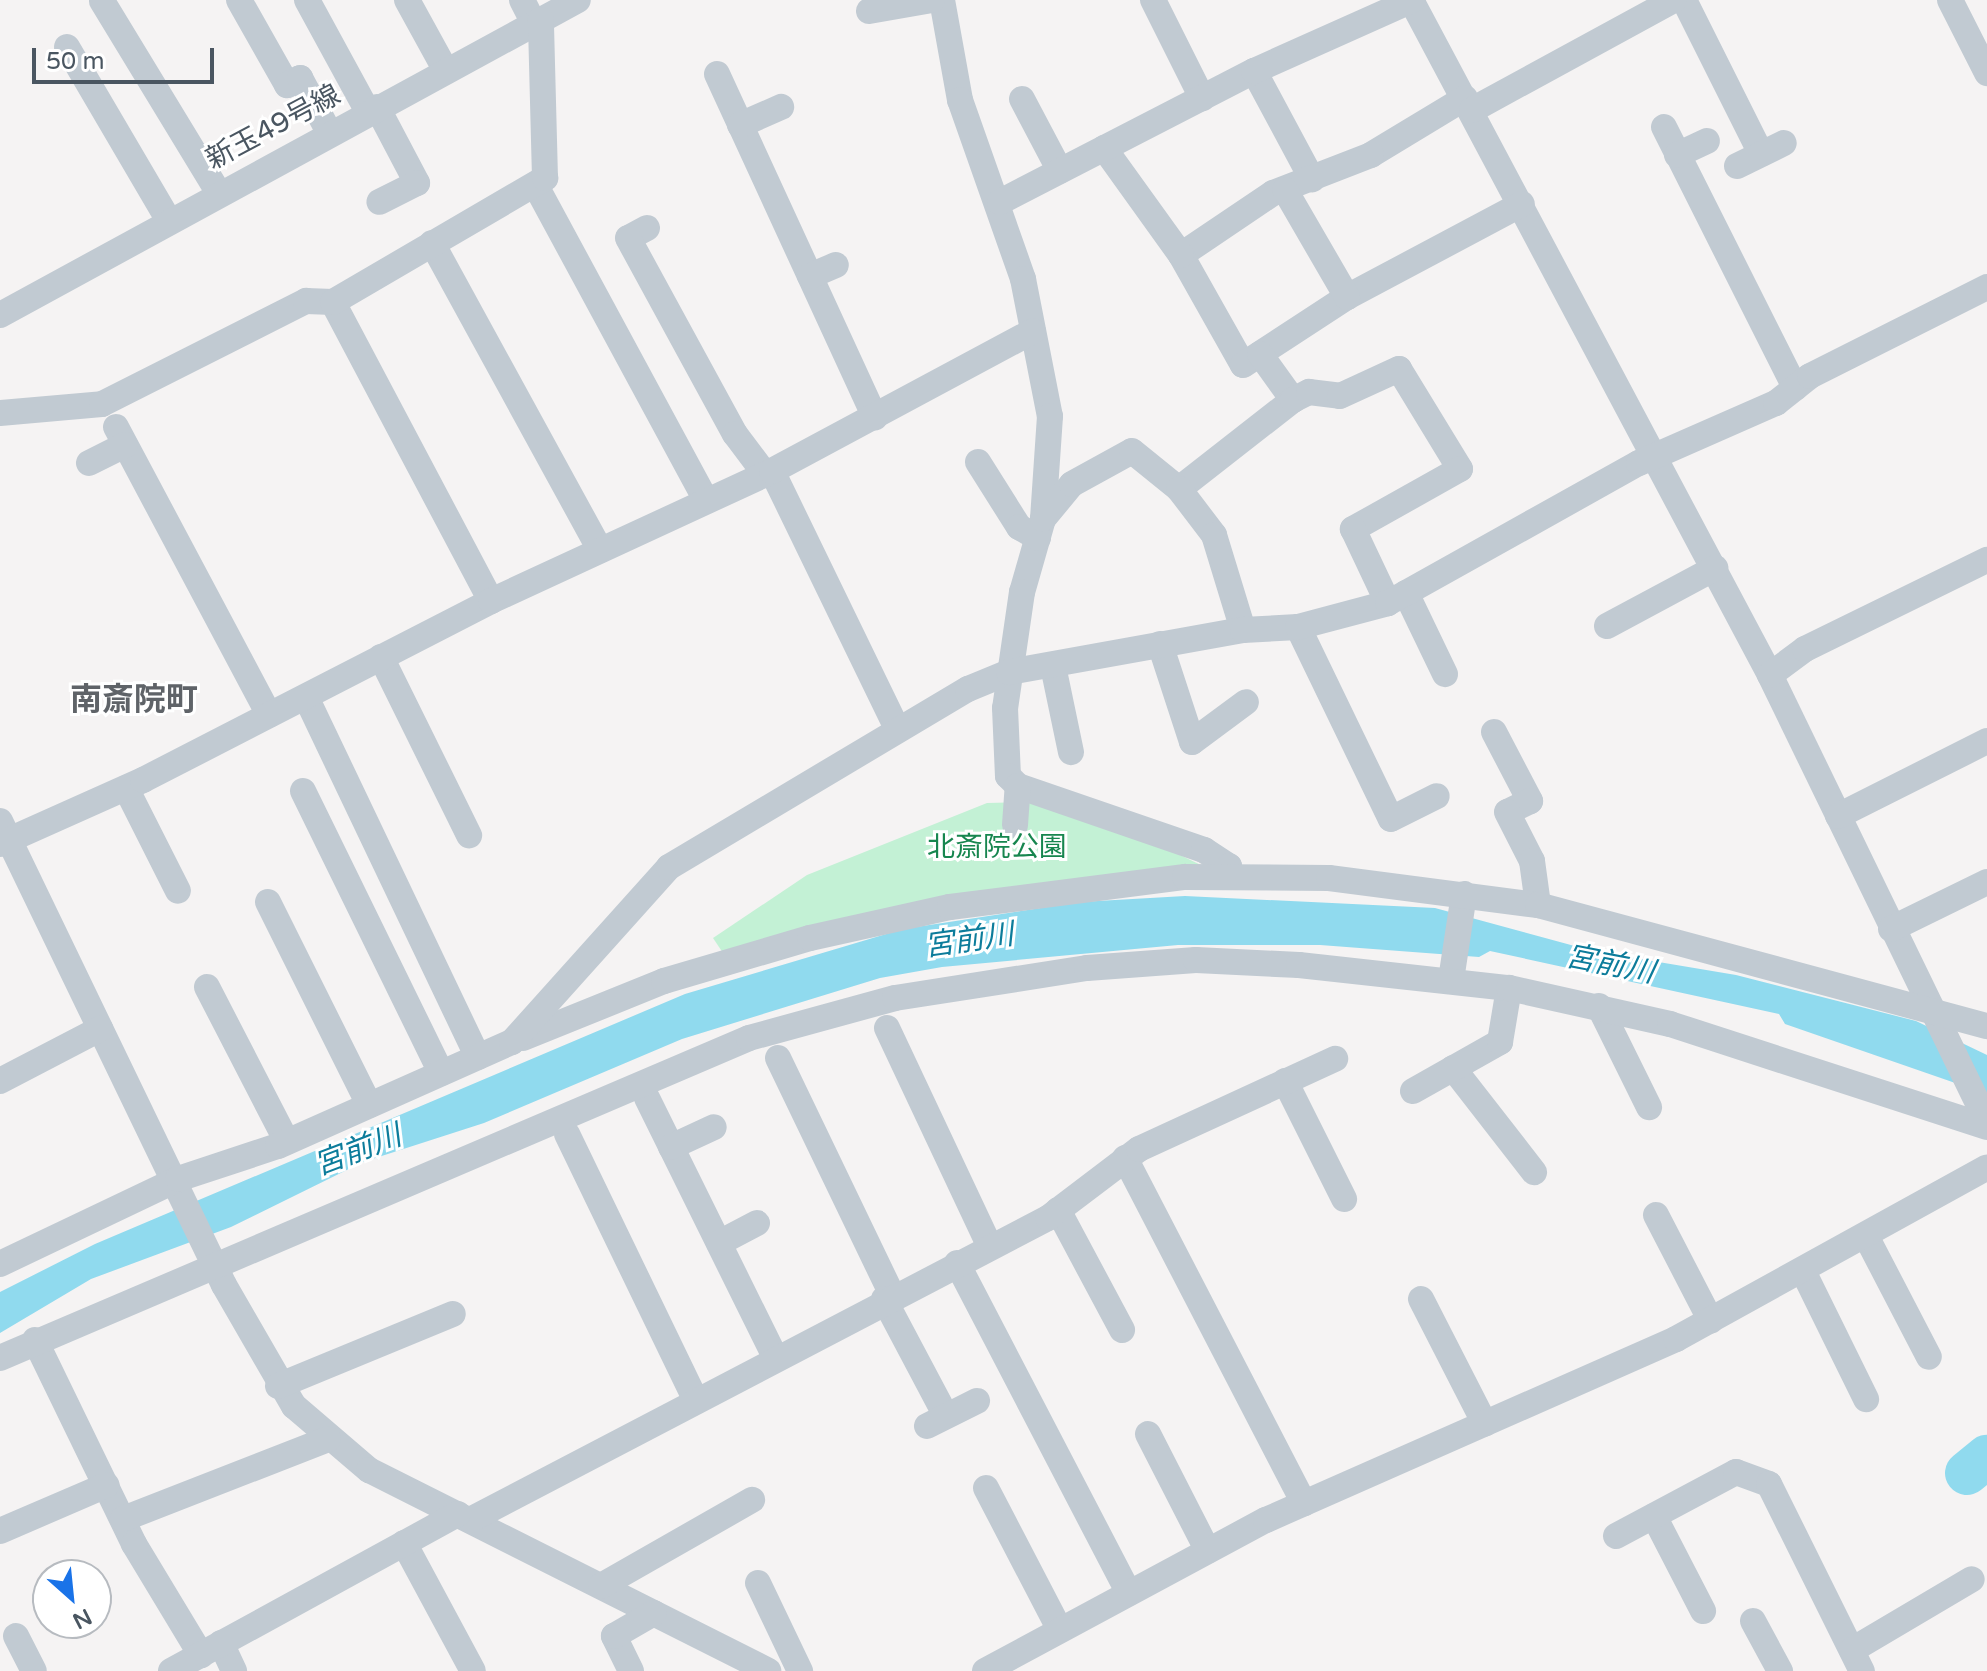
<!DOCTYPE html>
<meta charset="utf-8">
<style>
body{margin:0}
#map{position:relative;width:1987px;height:1671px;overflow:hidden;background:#f5f3f3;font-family:"Varela Round","Noto Sans JP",sans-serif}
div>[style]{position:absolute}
.green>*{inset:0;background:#c3f1d5}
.water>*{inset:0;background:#90daee}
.river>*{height:44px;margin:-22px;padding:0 22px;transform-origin:22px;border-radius:22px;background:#90daee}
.minor>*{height:26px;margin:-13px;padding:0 13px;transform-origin:13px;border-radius:13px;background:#c1cad2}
span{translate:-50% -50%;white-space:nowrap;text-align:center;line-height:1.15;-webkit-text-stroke:6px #fff;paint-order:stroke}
.street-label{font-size:28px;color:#4a5661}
.park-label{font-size:28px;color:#17864f}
.water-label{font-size:30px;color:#0c7c9b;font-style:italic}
.quarter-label{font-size:32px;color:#5f6368;font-weight:700}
.north{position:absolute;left:32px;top:1559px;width:80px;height:80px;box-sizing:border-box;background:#fff;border:2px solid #b7bbc0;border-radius:50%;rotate:153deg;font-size:22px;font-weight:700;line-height:32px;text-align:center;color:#4a5661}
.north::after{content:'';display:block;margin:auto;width:28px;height:36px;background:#1a73e8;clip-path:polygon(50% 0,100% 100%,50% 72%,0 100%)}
.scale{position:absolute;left:32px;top:48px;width:182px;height:36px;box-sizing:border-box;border:4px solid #4a5661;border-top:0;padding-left:10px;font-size:24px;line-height:28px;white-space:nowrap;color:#4a5661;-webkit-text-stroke:6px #fff;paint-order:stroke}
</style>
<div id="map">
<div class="green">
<div style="clip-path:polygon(1029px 802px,1105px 819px,1205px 867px,725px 956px,713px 938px,807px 875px,987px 803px)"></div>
</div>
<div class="water">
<div style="clip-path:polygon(1185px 896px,1435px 908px,1593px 951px,1736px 975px,1916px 1021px,1987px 1055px,1987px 1094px,1785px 1024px,1779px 1014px,1490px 951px,1479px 957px,1320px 945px,1178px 945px,942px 967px,880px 978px,682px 1039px,484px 1123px,363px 1162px,231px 1227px,91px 1279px,0 1333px,0 1292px,95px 1244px,685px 994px,903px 929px,1080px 902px)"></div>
</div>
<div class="river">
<div style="left:1967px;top:1473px;width:26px;rotate:-39deg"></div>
</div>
<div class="minor">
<div style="left:239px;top:0;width:98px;rotate:60.5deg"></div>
<div style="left:287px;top:85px;width:15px;rotate:-28deg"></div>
<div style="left:300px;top:78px;width:61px;rotate:61.8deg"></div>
<div style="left:307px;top:0;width:128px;rotate:61.4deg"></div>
<div style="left:407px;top:0;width:81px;rotate:61.2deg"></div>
<div style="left:522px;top:0;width:27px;rotate:63deg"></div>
<div style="left:942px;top:0;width:102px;rotate:79.8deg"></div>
<div style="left:960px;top:100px;width:190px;rotate:70.6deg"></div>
<div style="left:1023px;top:279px;width:140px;rotate:78.9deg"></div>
<div style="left:1050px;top:416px;width:103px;rotate:93.9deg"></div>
<div style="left:1043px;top:519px;width:76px;rotate:106deg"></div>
<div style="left:1022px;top:592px;width:117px;rotate:98.3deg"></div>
<div style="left:1005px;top:708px;width:68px;rotate:87.5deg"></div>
<div style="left:1008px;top:776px;width:14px;rotate:45deg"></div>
<div style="left:1018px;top:786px;width:197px;rotate:19deg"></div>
<div style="left:1204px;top:850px;width:30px;rotate:33deg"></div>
<div style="left:1229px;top:866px;width:11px;rotate:75deg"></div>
<div style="left:1153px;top:0;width:110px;rotate:63.4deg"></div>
<div style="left:1411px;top:0;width:765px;rotate:61.99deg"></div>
<div style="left:1770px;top:675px;width:497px;rotate:64.1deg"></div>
<div style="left:1684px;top:0;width:172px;rotate:63.4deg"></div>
<div style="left:1950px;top:0;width:82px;rotate:63.1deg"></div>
<div style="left:102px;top:1px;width:223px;rotate:58.7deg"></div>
<div style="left:869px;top:11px;width:64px;rotate:-9.9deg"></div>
<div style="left:67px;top:47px;width:199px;rotate:59.6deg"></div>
<div style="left:1254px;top:71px;width:123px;rotate:61.8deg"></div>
<div style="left:717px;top:74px;width:378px;rotate:65.3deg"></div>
<div style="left:1465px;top:98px;width:110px;rotate:148.8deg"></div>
<div style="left:1371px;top:155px;width:105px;rotate:158.8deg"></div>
<div style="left:1273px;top:193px;width:111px;rotate:146deg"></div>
<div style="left:1181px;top:255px;width:126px;rotate:60.6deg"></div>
<div style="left:1243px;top:365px;width:124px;rotate:-33.2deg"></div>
<div style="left:1347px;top:297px;width:198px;rotate:-28deg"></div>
<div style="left:1022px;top:99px;width:81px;rotate:62.2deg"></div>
<div style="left:377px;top:107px;width:86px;rotate:62.2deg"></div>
<div style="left:417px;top:183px;width:42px;rotate:153.4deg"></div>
<div style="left:1472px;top:110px;width:230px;rotate:-28.6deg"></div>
<div style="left:740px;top:125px;width:45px;rotate:-23.7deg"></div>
<div style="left:1664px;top:127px;width:292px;rotate:63.3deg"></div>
<div style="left:1104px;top:148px;width:132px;rotate:54.3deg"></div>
<div style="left:1677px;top:155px;width:33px;rotate:-25deg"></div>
<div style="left:1737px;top:166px;width:52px;rotate:-26.1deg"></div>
<div style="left:536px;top:186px;width:358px;rotate:61.6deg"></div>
<div style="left:1285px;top:190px;width:124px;rotate:59.9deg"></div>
<div style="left:1000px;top:202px;width:286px;rotate:-27.3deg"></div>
<div style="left:1254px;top:71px;width:174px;rotate:-24.1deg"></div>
<div style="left:647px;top:228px;width:21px;rotate:152deg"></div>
<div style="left:628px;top:238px;width:223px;rotate:61.4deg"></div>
<div style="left:735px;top:434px;width:50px;rotate:53.1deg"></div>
<div style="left:432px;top:243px;width:350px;rotate:61.3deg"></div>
<div style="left:810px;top:276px;width:28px;rotate:-23deg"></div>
<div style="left:0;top:315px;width:658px;rotate:-28.59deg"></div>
<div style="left:1260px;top:354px;width:57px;rotate:54.3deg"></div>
<div style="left:0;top:413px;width:102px;rotate:-5deg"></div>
<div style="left:102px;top:404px;width:229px;rotate:-26.8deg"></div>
<div style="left:306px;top:301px;width:27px;rotate:2deg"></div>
<div style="left:116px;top:427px;width:326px;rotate:62deg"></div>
<div style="left:978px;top:462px;width:77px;rotate:57.8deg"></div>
<div style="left:1019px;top:527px;width:22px;rotate:30deg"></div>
<div style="left:89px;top:463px;width:40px;rotate:-26.6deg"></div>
<div style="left:772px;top:471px;width:288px;rotate:64.1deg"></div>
<div style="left:1179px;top:489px;width:145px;rotate:-38deg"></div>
<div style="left:1293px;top:400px;width:18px;rotate:-27deg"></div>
<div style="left:1309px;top:392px;width:31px;rotate:7deg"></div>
<div style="left:1340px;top:396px;width:65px;rotate:-24.6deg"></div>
<div style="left:1399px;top:369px;width:117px;rotate:58.6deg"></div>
<div style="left:1460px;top:469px;width:123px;rotate:150.7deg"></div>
<div style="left:1353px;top:529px;width:82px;rotate:64.7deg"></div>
<div style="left:1043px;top:519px;width:45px;rotate:-50.4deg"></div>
<div style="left:1072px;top:484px;width:68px;rotate:-28.8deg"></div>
<div style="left:1132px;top:451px;width:60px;rotate:39deg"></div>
<div style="left:1179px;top:489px;width:58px;rotate:52.7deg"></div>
<div style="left:1214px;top:535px;width:99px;rotate:73deg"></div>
<div style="left:1406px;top:593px;width:90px;rotate:64.3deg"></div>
<div style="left:491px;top:601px;width:338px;rotate:-117.9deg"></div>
<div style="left:333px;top:302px;width:246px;rotate:-30.3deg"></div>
<div style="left:545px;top:178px;width:158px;rotate:-91.5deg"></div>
<div style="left:1607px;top:626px;width:123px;rotate:-28.2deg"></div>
<div style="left:1298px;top:627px;width:213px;rotate:64.2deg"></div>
<div style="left:1391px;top:819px;width:51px;rotate:-26.6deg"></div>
<div style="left:1160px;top:644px;width:103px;rotate:71.9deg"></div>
<div style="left:1192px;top:742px;width:67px;rotate:-36.5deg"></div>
<div style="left:381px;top:657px;width:199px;rotate:63.7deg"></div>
<div style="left:1053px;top:666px;width:88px;rotate:78.2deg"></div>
<div style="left:1770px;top:675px;width:44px;rotate:-36.6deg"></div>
<div style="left:1805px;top:649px;width:203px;rotate:-26.1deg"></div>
<div style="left:306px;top:697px;width:399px;rotate:64.5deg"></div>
<div style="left:1494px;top:732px;width:78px;rotate:62.4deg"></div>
<div style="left:1530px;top:801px;width:25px;rotate:154deg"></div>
<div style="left:1507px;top:812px;width:55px;rotate:63deg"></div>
<div style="left:1532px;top:861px;width:44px;rotate:82.2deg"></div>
<div style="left:126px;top:788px;width:115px;rotate:63.2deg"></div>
<div style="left:303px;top:791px;width:314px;rotate:63.9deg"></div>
<div style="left:1838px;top:816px;width:167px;rotate:-26.7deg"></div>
<div style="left:0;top:821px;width:515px;rotate:64.23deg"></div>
<div style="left:224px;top:1285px;width:140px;rotate:60deg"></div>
<div style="left:294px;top:1406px;width:99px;rotate:40.5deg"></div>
<div style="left:369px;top:1470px;width:447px;rotate:26.7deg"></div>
<div style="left:1015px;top:825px;width:39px;rotate:-86deg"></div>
<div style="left:0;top:844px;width:157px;rotate:-24.1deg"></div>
<div style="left:143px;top:780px;width:391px;rotate:-27.2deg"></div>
<div style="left:491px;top:601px;width:310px;rotate:-24.8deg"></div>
<div style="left:772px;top:471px;width:296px;rotate:-28.2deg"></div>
<div style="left:268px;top:902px;width:227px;rotate:63.5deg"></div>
<div style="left:1891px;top:929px;width:107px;rotate:-26.1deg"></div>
<div style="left:1451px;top:980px;width:87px;rotate:-81.4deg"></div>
<div style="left:207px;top:987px;width:174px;rotate:62.7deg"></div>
<div style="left:1599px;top:1006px;width:113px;rotate:63.7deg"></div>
<div style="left:887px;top:1028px;width:242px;rotate:64.8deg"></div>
<div style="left:523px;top:1038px;width:152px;rotate:-22deg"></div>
<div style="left:664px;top:981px;width:152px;rotate:-16.4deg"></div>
<div style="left:810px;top:938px;width:143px;rotate:-12.5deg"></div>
<div style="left:950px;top:907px;width:237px;rotate:-7.3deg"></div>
<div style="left:1185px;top:877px;width:144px;rotate:0.4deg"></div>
<div style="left:1329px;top:878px;width:211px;rotate:7.4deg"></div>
<div style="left:1538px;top:905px;width:465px;rotate:15.1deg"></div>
<div style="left:778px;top:1058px;width:263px;rotate:64.3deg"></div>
<div style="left:1453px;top:1068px;width:132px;rotate:52.1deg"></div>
<div style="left:0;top:1081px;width:113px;rotate:-27.5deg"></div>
<div style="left:1285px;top:1081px;width:132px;rotate:63.4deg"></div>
<div style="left:1413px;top:1091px;width:100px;rotate:-29.4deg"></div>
<div style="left:1500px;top:1042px;width:55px;rotate:-80.5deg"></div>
<div style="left:647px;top:1098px;width:289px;rotate:63.7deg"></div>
<div style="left:567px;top:1134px;width:294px;rotate:64.2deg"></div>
<div style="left:671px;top:1147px;width:47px;rotate:-24.9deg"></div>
<div style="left:1125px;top:1158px;width:389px;rotate:62.6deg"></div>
<div style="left:1058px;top:1210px;width:136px;rotate:61.9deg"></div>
<div style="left:1656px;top:1215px;width:119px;rotate:62.6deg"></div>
<div style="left:1866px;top:1236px;width:136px;rotate:62.5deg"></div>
<div style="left:719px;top:1243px;width:43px;rotate:-27.8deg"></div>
<div style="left:957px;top:1263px;width:372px;rotate:62.5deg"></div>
<div style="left:0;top:1264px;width:197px;rotate:-25.5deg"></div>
<div style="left:178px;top:1179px;width:105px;rotate:-18.3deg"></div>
<div style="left:278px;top:1146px;width:256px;rotate:-24deg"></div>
<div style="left:512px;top:1042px;width:235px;rotate:-48.1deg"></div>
<div style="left:669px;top:867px;width:348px;rotate:-30.8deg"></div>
<div style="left:968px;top:689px;width:44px;rotate:-22.5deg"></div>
<div style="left:1009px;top:672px;width:238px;rotate:-10.2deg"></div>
<div style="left:1243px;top:630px;width:55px;rotate:-3.1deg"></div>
<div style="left:1298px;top:627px;width:93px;rotate:-14.9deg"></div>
<div style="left:1388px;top:603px;width:287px;rotate:-29.2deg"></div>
<div style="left:1639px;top:463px;width:150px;rotate:-23.7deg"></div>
<div style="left:1776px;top:403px;width:43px;rotate:-38.5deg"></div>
<div style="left:1810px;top:376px;width:198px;rotate:-26.7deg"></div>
<div style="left:1803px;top:1271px;width:143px;rotate:63.8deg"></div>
<div style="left:884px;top:1299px;width:132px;rotate:62.1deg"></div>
<div style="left:1421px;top:1299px;width:140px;rotate:62.9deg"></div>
<div style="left:35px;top:1340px;width:227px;rotate:64.1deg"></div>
<div style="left:134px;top:1544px;width:130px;rotate:58.9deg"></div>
<div style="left:0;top:1358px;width:814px;rotate:-23.13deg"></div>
<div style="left:749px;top:1038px;width:151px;rotate:-15.3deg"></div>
<div style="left:895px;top:998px;width:194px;rotate:-8.9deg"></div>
<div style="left:1087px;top:968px;width:109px;rotate:-4.2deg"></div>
<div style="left:1196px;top:960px;width:103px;rotate:2.8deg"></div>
<div style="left:1299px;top:965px;width:211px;rotate:6.3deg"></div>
<div style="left:1509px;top:988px;width:165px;rotate:12.6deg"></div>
<div style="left:1670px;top:1024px;width:333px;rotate:18deg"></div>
<div style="left:278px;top:1386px;width:189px;rotate:-22.4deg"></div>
<div style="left:927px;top:1426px;width:56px;rotate:-26.6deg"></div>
<div style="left:1148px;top:1434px;width:131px;rotate:62.9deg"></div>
<div style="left:986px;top:1488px;width:160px;rotate:62.5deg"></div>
<div style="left:1654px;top:1516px;width:107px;rotate:62.7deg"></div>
<div style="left:123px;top:1519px;width:220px;rotate:-21.3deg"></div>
<div style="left:470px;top:1520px;width:652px;rotate:-27.59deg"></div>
<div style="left:1048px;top:1218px;width:114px;rotate:-37.2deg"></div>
<div style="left:1139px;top:1149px;width:216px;rotate:-24.7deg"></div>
<div style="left:0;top:1531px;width:116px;rotate:-23.3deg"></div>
<div style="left:1616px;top:1536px;width:136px;rotate:-28.1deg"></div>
<div style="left:1736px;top:1472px;width:35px;rotate:20deg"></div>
<div style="left:1769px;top:1484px;width:209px;rotate:63.6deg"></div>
<div style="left:404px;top:1543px;width:145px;rotate:61.7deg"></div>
<div style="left:758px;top:1583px;width:98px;rotate:64.5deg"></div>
<div style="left:601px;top:1586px;width:174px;rotate:-29.7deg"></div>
<div style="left:1753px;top:1621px;width:57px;rotate:61.6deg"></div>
<div style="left:16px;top:1636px;width:39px;rotate:63deg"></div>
<div style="left:221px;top:1643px;width:31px;rotate:65deg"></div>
<div style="left:1852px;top:1650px;width:139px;rotate:-30.6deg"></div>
<div style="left:171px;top:1671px;width:327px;rotate:-28.7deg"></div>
<div style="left:631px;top:1671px;width:39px;rotate:-116deg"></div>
<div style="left:614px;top:1636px;width:46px;rotate:-29.9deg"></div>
<div style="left:985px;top:1671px;width:319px;rotate:-28.3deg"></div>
<div style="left:1266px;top:1520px;width:448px;rotate:-23.8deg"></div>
<div style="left:1676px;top:1339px;width:355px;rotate:-28.9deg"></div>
</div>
<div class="street-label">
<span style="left:273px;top:127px;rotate:-28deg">新玉49号線</span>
</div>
<div class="park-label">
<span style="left:997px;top:847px">北斎院公園</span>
</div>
<div class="water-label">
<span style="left:969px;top:941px;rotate:-8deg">宮前川</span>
<span style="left:1610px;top:965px;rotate:11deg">宮前川</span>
<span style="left:358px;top:1151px;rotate:-21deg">宮前川</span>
</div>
<div class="quarter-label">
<span style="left:134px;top:700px">南斎院町</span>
</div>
<div class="north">N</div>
<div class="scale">50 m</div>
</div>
